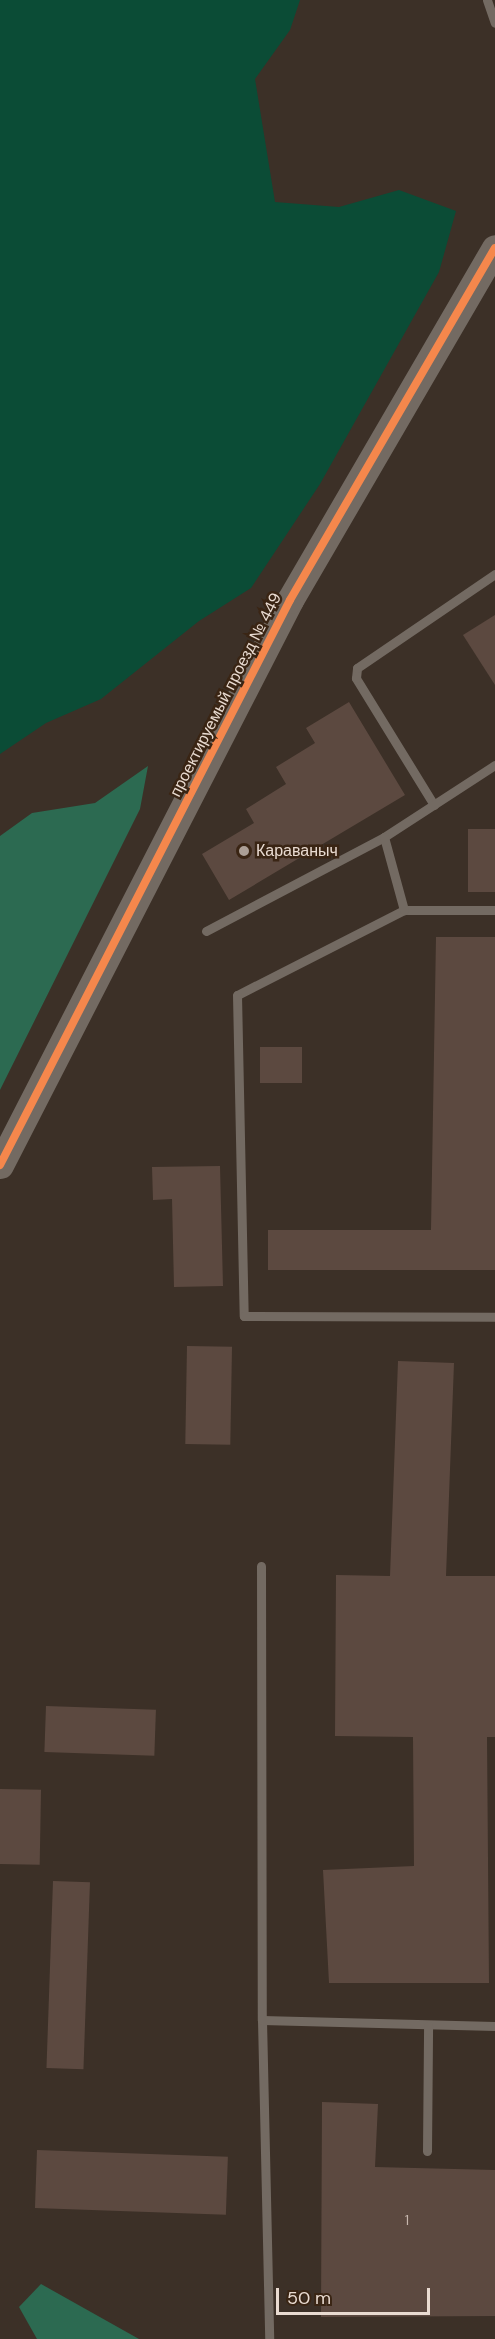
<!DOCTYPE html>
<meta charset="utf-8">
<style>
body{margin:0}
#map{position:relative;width:495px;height:2339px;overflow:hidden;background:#3c3027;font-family:"DM Sans",sans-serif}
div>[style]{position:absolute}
.green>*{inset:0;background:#0b4c36}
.forest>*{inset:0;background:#2c6a51}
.building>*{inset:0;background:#5c4940;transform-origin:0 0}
.lane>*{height:9px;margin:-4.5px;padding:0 4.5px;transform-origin:4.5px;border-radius:4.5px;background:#736a62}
.secondary>*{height:27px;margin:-13.5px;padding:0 13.5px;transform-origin:13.5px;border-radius:13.5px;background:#736a62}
.cycleway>*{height:8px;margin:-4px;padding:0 4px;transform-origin:4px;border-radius:4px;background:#f5874c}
.dots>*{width:16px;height:16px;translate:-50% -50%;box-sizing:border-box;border:3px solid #3a2514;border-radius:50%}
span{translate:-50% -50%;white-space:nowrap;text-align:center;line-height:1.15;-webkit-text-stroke:5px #3a2514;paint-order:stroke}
.number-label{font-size:14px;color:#c6b6ad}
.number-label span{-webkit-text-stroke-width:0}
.street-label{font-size:16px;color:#e9dbd1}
.poi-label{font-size:16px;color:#e9dbd1}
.left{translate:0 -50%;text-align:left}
.scale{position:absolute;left:276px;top:2288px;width:154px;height:27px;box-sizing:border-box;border:3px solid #e9dbd1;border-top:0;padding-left:8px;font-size:18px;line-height:21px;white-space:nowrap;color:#e9dbd1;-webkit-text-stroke:4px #3a2514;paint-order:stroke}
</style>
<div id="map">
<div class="green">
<div style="clip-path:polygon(0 0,300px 0,290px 30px,255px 79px,275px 202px,339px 207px,399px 190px,456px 211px,439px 272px,320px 484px,251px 588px,199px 621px,101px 699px,46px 723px,0 754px)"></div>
</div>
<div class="forest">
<div style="clip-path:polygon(148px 766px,140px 809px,0 1090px,0 836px,32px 813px,95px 803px)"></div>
<div style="clip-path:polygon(41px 2284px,139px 2339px,37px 2339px,19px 2307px)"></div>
</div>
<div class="building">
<div style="clip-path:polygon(495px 615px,495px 685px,463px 635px)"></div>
<div style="clip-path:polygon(349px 702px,405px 795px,229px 900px,202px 854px,254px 823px,246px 809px,286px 784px,276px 767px,315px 743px,306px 728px)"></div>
<div style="left:468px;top:829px;width:27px;height:63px"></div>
<div style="clip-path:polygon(436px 937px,495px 937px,495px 1270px,268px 1270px,268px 1230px,431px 1230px)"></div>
<div style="left:260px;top:1047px;width:42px;height:36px"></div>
<div style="clip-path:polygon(220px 1166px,223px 1286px,174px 1287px,172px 1199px,153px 1200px,152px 1167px)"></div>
<div style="left:187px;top:1346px;width:45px;height:98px;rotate:1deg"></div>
<div style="clip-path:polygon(398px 1361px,454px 1363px,446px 1576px,495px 1576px,495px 1737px,487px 1737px,489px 1983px,329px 1983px,323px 1870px,414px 1866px,413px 1737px,335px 1736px,336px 1575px,390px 1576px)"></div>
<div style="left:46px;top:1706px;width:110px;height:46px;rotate:2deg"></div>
<div style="left:0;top:1789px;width:41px;height:75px;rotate:1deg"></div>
<div style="left:53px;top:1881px;width:37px;height:187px;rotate:2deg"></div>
<div style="clip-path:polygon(322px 2102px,378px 2104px,375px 2167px,495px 2170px,495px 2316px,321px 2317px)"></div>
<div style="left:37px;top:2150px;width:191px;height:58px;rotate:2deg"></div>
</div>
<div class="lane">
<div style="left:487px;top:0;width:24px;rotate:71deg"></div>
<div style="left:434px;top:805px;width:149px;rotate:-121.6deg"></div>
<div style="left:356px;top:678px;width:10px;rotate:-84deg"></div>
<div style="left:357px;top:668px;width:167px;rotate:-34.3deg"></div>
<div style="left:384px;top:837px;width:132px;rotate:-33deg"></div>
<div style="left:495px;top:910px;width:91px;rotate:180deg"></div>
<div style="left:404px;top:910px;width:187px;rotate:153deg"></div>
<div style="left:237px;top:995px;width:321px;rotate:88.8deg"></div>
<div style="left:244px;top:1316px;width:251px;rotate:0.2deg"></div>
<div style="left:206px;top:931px;width:201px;rotate:-27.8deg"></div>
<div style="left:384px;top:837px;width:76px;rotate:74.7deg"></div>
<div style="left:261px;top:1566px;width:454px;rotate:89.9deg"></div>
<div style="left:262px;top:2020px;width:319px;rotate:88.7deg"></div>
<div style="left:262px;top:2020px;width:233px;rotate:1.5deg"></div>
<div style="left:427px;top:2151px;width:125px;rotate:-89.5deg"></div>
</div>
<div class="secondary">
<div style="left:0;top:1165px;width:635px;rotate:-62.83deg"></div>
<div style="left:290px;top:600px;width:407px;rotate:-59.8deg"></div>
</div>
<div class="cycleway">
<div style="left:0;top:1165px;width:635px;rotate:-62.83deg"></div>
<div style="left:290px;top:600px;width:407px;rotate:-59.8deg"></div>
</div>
<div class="dots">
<div style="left:244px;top:851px;background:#ac9f96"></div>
</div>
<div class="number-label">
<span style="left:407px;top:2220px">1</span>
</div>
<div class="street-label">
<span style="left:226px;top:695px;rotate:-63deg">проектируемый проезд № 449</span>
</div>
<div class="poi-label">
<span class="left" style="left:256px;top:851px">Караваныч</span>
</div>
<div class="scale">50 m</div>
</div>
